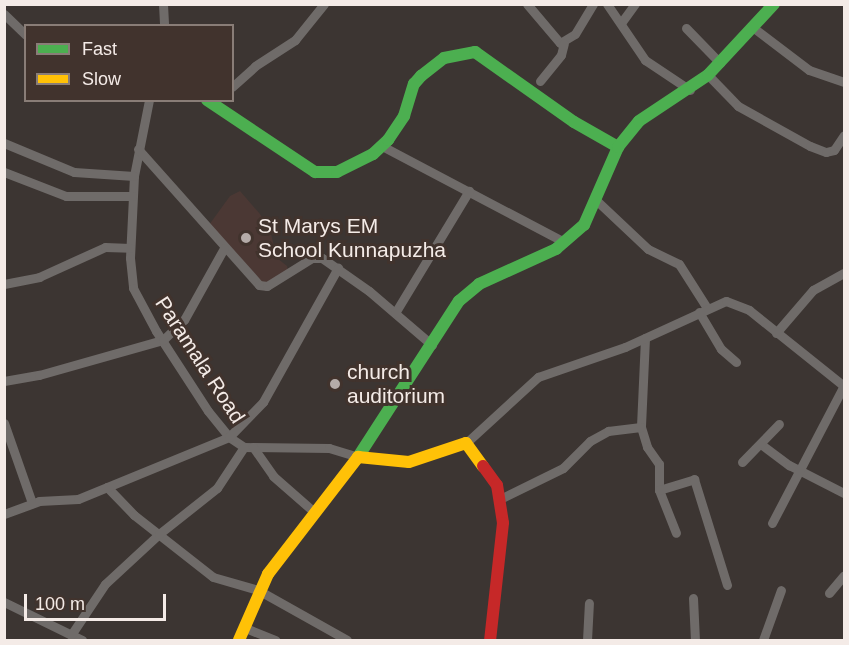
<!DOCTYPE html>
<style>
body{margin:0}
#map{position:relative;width:849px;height:645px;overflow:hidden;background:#3c3532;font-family:Arial,sans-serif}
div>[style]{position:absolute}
.education>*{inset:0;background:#4b3834}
.street>*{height:9px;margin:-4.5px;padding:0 4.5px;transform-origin:4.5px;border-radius:4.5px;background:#6f6b69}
.fast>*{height:12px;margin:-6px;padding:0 6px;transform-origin:6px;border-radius:6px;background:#4caf50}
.slow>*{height:12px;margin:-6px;padding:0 6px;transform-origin:6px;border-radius:6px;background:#ffc107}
.jam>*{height:12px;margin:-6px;padding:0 6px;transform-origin:6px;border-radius:6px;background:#c62828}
.dots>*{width:16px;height:16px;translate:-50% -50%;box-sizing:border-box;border:3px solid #41332d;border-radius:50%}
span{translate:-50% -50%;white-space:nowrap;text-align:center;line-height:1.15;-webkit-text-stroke:6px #41332d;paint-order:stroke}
.poi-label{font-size:21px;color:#f4ebe7}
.left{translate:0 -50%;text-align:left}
.street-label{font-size:21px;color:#f4ebe7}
.frame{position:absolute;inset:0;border:6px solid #f4ebe7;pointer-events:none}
.legend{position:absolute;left:24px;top:24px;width:210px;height:78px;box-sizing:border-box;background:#41332d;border:2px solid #897d77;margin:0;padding:8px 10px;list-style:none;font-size:18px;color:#f4ebe7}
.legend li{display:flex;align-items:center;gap:12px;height:30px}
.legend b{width:30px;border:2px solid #897d77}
.scale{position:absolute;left:24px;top:594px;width:142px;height:27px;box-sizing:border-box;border:3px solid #f4ebe7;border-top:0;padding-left:8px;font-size:18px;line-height:21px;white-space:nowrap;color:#f4ebe7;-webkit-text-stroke:4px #41332d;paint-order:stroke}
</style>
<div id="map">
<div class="education">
<div style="clip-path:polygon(240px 191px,260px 214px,271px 234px,277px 258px,287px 266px,288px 271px,270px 283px,260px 283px,209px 225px,230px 196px)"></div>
</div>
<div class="street">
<div style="left:163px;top:4px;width:22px;rotate:87deg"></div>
<div style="left:527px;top:4px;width:51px;rotate:49.8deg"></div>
<div style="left:560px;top:43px;width:17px;rotate:-31deg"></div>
<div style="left:575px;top:34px;width:35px;rotate:-59deg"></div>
<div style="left:607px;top:4px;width:68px;rotate:55.8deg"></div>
<div style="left:645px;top:60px;width:54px;rotate:33.7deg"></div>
<div style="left:4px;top:14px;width:30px;rotate:44deg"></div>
<div style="left:621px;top:23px;width:24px;rotate:-54deg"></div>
<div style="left:686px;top:28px;width:49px;rotate:45.8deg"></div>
<div style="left:755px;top:29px;width:68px;rotate:37.2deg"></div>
<div style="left:809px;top:70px;width:37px;rotate:19deg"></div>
<div style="left:708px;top:75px;width:43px;rotate:45.9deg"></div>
<div style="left:738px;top:106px;width:82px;rotate:29.1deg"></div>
<div style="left:810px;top:146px;width:17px;rotate:21deg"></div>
<div style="left:826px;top:152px;width:8px;rotate:-14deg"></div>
<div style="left:834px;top:150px;width:18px;rotate:-56deg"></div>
<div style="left:540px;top:81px;width:33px;rotate:-51deg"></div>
<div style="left:561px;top:55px;width:12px;rotate:-76deg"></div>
<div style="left:232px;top:87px;width:31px;rotate:-42deg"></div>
<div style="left:255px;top:66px;width:48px;rotate:-33deg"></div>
<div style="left:295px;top:40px;width:46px;rotate:-51.1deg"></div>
<div style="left:149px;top:100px;width:77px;rotate:101.2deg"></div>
<div style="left:134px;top:176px;width:82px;rotate:92.8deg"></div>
<div style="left:130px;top:258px;width:30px;rotate:84deg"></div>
<div style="left:133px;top:288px;width:49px;rotate:61.9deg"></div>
<div style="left:156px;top:331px;width:95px;rotate:57deg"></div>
<div style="left:208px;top:411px;width:33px;rotate:51deg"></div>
<div style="left:229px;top:437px;width:18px;rotate:34deg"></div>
<div style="left:244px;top:447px;width:85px;rotate:0.7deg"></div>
<div style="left:329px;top:448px;width:30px;rotate:17deg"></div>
<div style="left:4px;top:143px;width:76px;rotate:22.5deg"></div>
<div style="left:74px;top:172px;width:60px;rotate:3.8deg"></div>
<div style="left:382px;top:146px;width:206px;rotate:27.8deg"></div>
<div style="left:138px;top:149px;width:182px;rotate:48.3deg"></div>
<div style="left:259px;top:285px;width:8px;rotate:7deg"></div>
<div style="left:267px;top:286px;width:53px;rotate:-31.9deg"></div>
<div style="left:312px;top:258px;width:10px"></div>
<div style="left:322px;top:258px;width:57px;rotate:35.1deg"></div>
<div style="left:369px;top:291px;width:83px;rotate:40.6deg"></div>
<div style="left:4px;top:172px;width:66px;rotate:21.2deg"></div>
<div style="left:66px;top:196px;width:66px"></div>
<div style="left:597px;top:201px;width:70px;rotate:43.3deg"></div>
<div style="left:648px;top:249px;width:34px;rotate:26deg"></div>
<div style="left:679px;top:264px;width:52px;rotate:57.5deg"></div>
<div style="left:4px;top:284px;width:36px;rotate:-11deg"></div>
<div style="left:39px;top:277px;width:72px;rotate:-24.4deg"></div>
<div style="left:105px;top:247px;width:25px;rotate:2deg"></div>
<div style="left:699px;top:312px;width:43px;rotate:59.3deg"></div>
<div style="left:721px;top:349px;width:20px;rotate:41deg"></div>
<div style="left:395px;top:313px;width:143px;rotate:-58.8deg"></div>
<div style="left:776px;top:333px;width:57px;rotate:-49.3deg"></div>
<div style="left:813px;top:290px;width:35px;rotate:-29deg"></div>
<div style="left:645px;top:338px;width:89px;rotate:92.6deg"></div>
<div style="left:641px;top:427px;width:21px;rotate:73deg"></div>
<div style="left:647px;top:447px;width:21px;rotate:55deg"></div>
<div style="left:659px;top:464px;width:26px;rotate:90deg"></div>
<div style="left:659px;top:490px;width:46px;rotate:68.4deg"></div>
<div style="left:4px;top:381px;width:36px;rotate:-10deg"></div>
<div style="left:39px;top:375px;width:129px;rotate:-15.8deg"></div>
<div style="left:163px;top:340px;width:29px;rotate:-44deg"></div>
<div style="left:184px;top:320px;width:82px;rotate:-60.9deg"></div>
<div style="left:4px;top:423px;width:85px;rotate:70.7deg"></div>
<div style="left:466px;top:443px;width:98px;rotate:-42.5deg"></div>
<div style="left:538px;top:377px;width:92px;rotate:-19deg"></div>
<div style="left:625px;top:347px;width:111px;rotate:-24.5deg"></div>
<div style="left:726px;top:301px;width:25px;rotate:21deg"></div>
<div style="left:749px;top:310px;width:122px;rotate:38.7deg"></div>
<div style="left:762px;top:445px;width:34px;rotate:37deg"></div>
<div style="left:789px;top:465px;width:62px;rotate:27deg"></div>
<div style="left:253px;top:447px;width:35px;rotate:55deg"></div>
<div style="left:273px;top:476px;width:53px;rotate:41.2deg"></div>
<div style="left:742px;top:462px;width:53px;rotate:-45.8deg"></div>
<div style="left:107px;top:487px;width:39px;rotate:46deg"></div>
<div style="left:134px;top:515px;width:100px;rotate:38.1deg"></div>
<div style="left:213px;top:577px;width:47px;rotate:16.1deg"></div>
<div style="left:258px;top:590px;width:102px;rotate:29.3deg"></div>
<div style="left:659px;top:490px;width:37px;rotate:-17deg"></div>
<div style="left:694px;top:479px;width:111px;rotate:72.7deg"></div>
<div style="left:500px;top:499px;width:70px;rotate:-26.2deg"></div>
<div style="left:563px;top:468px;width:38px;rotate:-45deg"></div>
<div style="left:590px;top:441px;width:21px;rotate:-29deg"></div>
<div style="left:608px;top:431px;width:33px;rotate:-7deg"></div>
<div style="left:4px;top:514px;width:37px;rotate:-20deg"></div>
<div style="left:39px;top:501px;width:39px;rotate:-3deg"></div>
<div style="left:78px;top:499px;width:163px;rotate:-22.3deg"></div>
<div style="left:229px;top:437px;width:49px;rotate:-45.8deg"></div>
<div style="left:263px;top:402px;width:154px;rotate:-60.8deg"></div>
<div style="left:772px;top:523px;width:156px;rotate:-62.4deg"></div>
<div style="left:829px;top:593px;width:23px;rotate:-50deg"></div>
<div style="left:693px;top:598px;width:42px;rotate:87.3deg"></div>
<div style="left:4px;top:602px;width:87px;rotate:26deg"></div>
<div style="left:243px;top:627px;width:35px;rotate:22deg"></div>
<div style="left:71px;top:635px;width:61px;rotate:-56.3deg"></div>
<div style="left:105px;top:584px;width:74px;rotate:-42.8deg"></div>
<div style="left:159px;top:534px;width:74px;rotate:-38.4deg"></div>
<div style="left:217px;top:488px;width:49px;rotate:-56.6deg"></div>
<div style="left:587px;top:640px;width:37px;rotate:-87deg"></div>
<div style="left:763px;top:640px;width:53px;rotate:-70.2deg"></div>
</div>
<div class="fast">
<div style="left:207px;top:100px;width:130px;rotate:33.7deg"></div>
<div style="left:315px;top:172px;width:22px"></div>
<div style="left:337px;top:172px;width:40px;rotate:-26.6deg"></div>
<div style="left:373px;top:154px;width:21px;rotate:-43deg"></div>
<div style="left:388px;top:140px;width:29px;rotate:-56deg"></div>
<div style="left:404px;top:116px;width:34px;rotate:-73deg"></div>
<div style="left:414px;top:84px;width:11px;rotate:-49deg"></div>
<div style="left:421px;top:76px;width:29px;rotate:-38deg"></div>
<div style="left:444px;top:58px;width:32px;rotate:-11deg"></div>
<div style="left:475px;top:52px;width:121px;rotate:35.3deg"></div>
<div style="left:574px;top:122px;width:51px;rotate:29.6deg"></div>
<div style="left:358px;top:457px;width:186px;rotate:-57.1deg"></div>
<div style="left:459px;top:301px;width:26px;rotate:-40deg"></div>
<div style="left:479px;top:284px;width:85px;rotate:-24.4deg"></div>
<div style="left:556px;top:249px;width:37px;rotate:-41deg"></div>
<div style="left:584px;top:225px;width:85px;rotate:-66.4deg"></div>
<div style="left:618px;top:147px;width:33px;rotate:-51deg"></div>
<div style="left:639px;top:121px;width:83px;rotate:-33.7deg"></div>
<div style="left:708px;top:75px;width:97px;rotate:-47.1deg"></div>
</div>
<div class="slow">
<div style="left:239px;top:640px;width:72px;rotate:-66.3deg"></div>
<div style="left:268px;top:574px;width:148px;rotate:-52.4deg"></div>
<div style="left:358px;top:457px;width:51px;rotate:5.6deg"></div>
<div style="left:409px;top:462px;width:60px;rotate:-18.4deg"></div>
<div style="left:466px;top:443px;width:29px;rotate:54deg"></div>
</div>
<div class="jam">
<div style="left:483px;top:466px;width:24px;rotate:54deg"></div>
<div style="left:497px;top:485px;width:38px;rotate:81deg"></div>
<div style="left:503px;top:523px;width:118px;rotate:96.3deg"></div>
</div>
<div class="dots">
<div style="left:246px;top:238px;background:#b4aba8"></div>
<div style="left:335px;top:384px;background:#b4aba8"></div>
</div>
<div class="poi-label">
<span class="left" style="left:258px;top:238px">St Marys EM<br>School Kunnapuzha</span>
<span class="left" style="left:347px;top:384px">church<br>auditorium</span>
</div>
<div class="street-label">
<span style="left:200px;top:360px;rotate:57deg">Paramala Road</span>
</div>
<div class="frame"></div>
<ul class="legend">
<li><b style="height:8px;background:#4caf50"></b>Fast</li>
<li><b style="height:8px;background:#ffc107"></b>Slow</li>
</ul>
<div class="scale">100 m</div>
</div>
